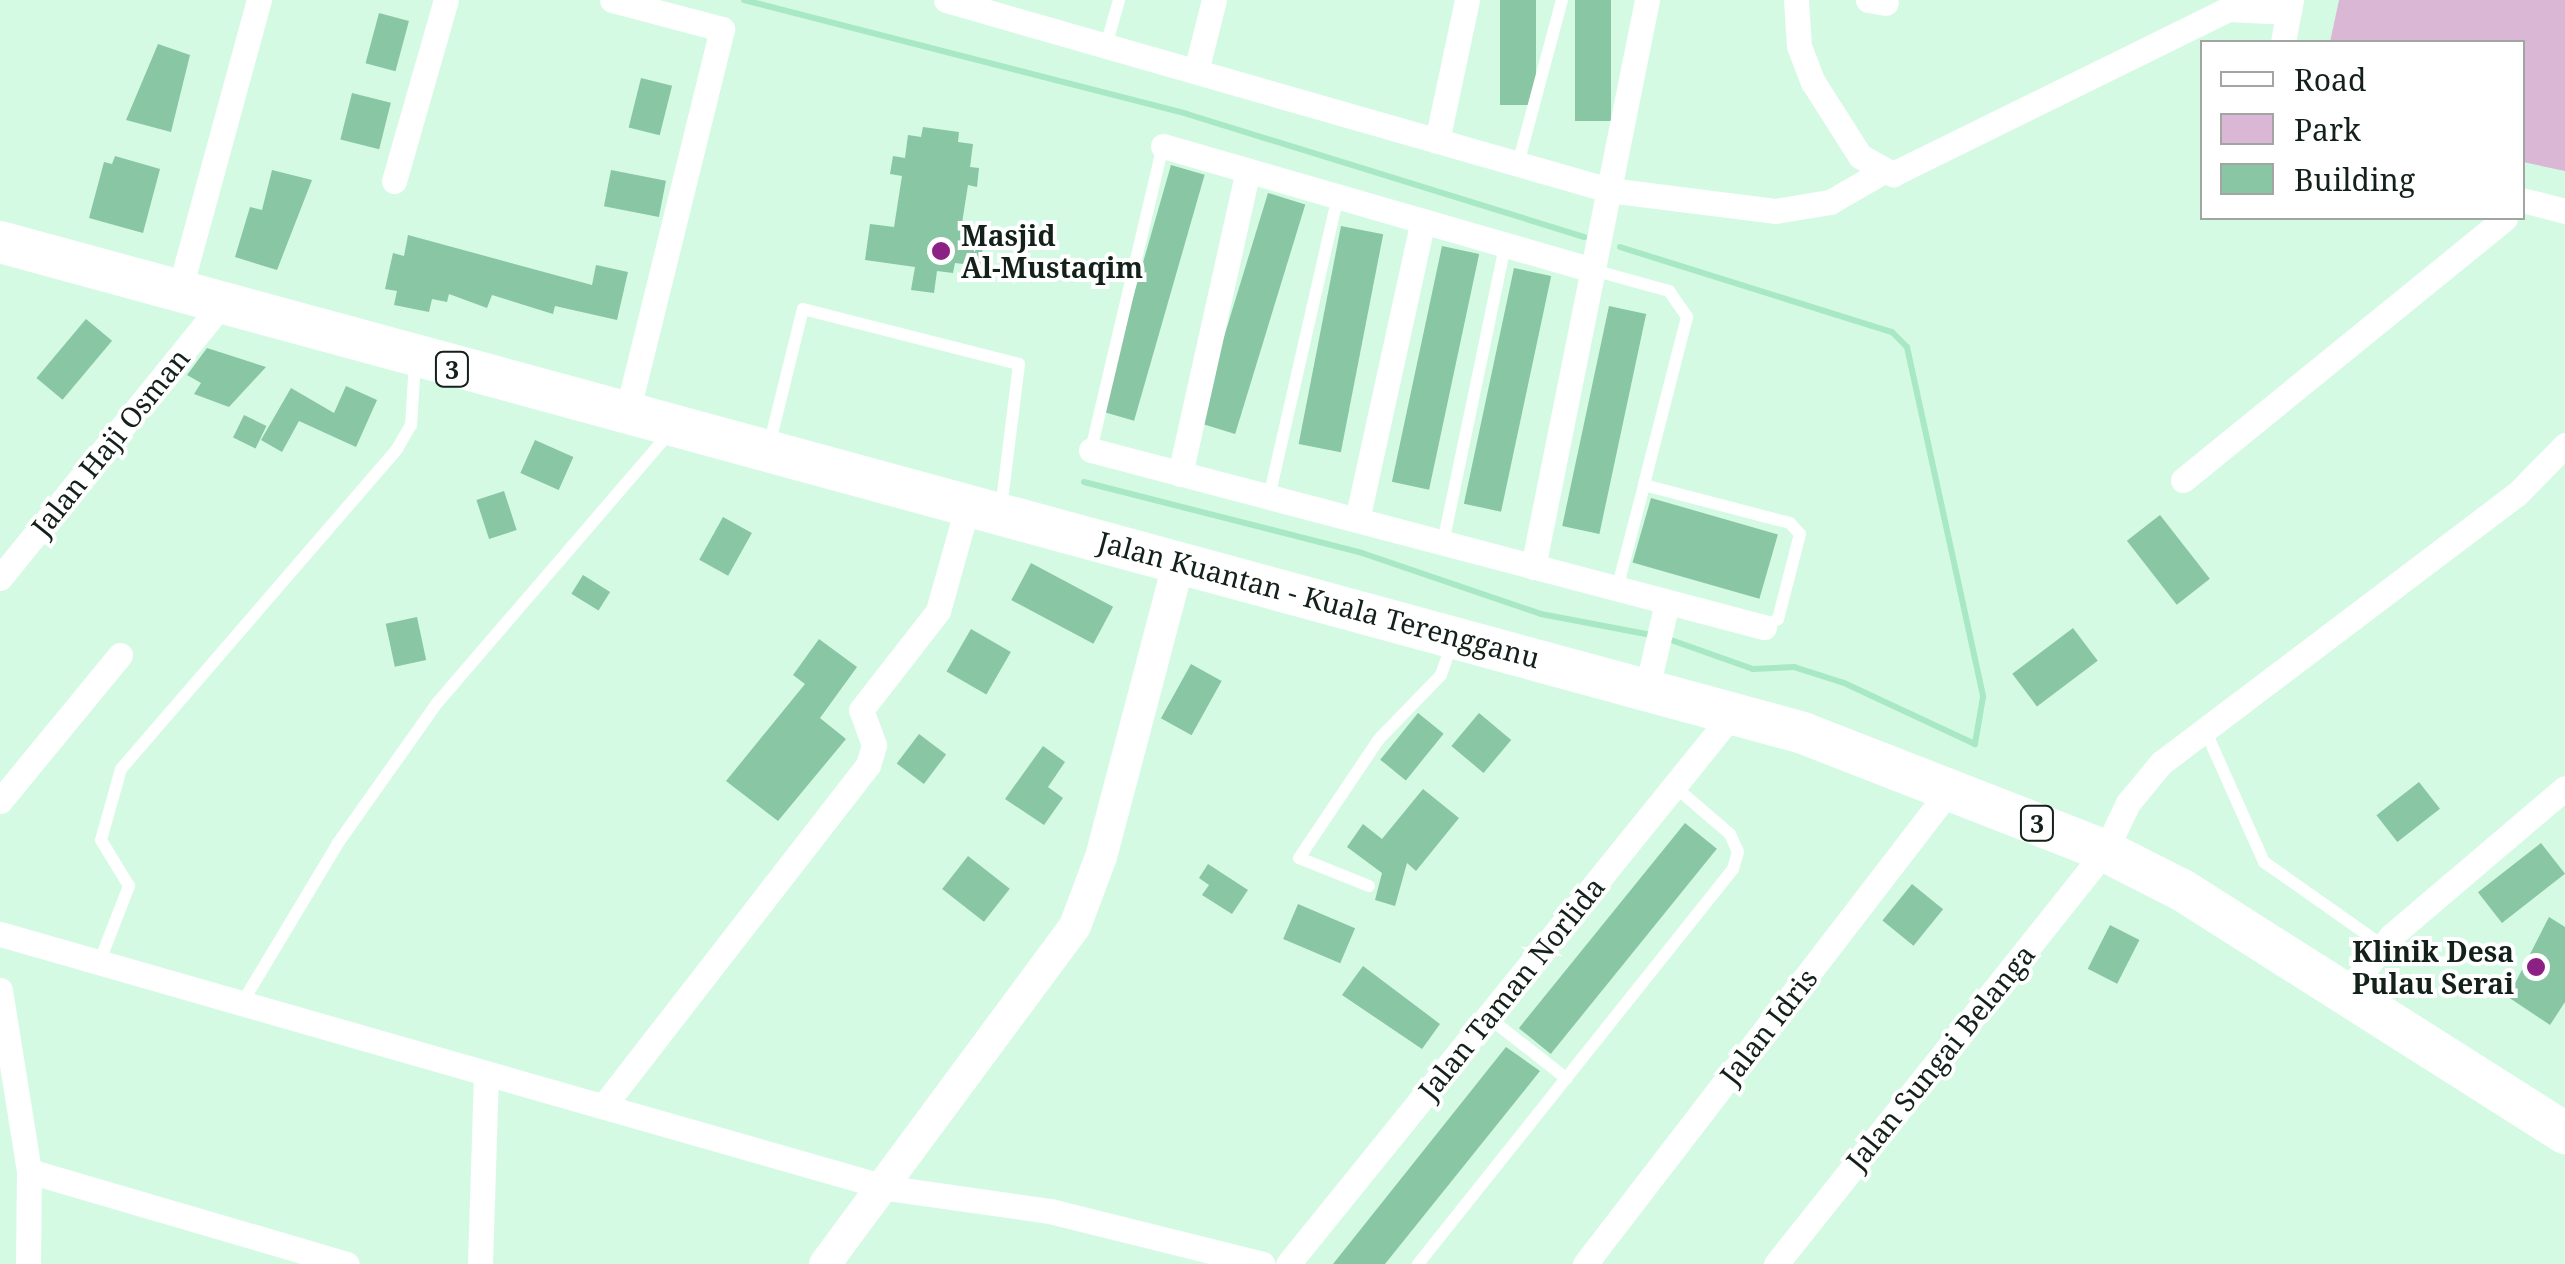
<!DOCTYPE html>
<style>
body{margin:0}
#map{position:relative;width:2565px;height:1264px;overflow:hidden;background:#d4fae4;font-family:"Noto Serif",serif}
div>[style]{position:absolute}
.green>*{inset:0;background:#dab8d5}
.stream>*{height:6px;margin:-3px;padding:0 3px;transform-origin:3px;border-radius:3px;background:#a8e8c4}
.building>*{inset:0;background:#88c6a4;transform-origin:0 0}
.service>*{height:12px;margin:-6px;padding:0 6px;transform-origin:6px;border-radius:6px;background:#fff}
.minor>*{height:25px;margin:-12.5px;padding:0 12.5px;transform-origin:12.5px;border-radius:12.5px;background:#fff}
.tertiary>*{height:32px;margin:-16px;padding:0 16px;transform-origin:16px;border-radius:16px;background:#fff}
.trunk>*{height:42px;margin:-21px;padding:0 21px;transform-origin:21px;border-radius:21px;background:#fff}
.dots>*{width:28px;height:28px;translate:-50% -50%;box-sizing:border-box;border:5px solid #fff;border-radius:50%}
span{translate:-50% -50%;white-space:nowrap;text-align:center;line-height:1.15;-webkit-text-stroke:8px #fff;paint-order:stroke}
.shield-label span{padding:2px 8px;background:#fff;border:2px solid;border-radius:8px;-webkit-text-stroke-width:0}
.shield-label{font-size:25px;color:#13211a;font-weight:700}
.poi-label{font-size:28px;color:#13211a;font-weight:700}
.left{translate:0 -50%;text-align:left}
.right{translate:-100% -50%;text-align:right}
.street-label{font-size:28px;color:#13211a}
.legend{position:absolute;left:2200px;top:40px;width:325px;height:180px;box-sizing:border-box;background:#fff;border:2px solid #a1a6a3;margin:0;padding:12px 18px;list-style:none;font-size:30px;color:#13211a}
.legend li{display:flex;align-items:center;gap:20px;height:50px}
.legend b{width:50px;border:2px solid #a1a6a3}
</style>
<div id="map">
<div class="green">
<div style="clip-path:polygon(2339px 0,2565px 0,2565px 171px,2523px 162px,2522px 42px,2330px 42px)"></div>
</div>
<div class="stream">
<div style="left:744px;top:0;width:457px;rotate:14.4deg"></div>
<div style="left:1187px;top:114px;width:416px;rotate:17.2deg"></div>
<div style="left:1620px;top:247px;width:285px;rotate:17.4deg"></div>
<div style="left:1892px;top:332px;width:21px;rotate:45deg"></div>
<div style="left:1907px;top:347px;width:358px;rotate:77.7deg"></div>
<div style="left:1983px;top:697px;width:48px;rotate:99.7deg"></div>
<div style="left:1975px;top:744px;width:145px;rotate:-155deg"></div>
<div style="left:1844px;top:683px;width:52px;rotate:-162.3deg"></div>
<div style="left:1794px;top:667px;width:41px;rotate:177.2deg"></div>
<div style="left:1753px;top:669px;width:84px;rotate:-160.5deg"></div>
<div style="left:1084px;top:482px;width:287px;rotate:14.3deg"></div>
<div style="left:1362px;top:553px;width:189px;rotate:18.8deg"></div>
<div style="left:1541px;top:614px;width:107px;rotate:10.8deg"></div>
</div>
<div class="building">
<div style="left:1500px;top:0;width:36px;height:105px"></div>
<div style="left:1575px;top:0;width:36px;height:121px"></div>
<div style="left:379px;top:13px;width:31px;height:52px;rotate:15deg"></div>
<div style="clip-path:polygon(158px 44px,190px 55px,171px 132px,126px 120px)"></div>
<div style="left:641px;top:78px;width:32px;height:51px;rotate:14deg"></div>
<div style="left:352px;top:93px;width:40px;height:48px;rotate:14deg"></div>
<div style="clip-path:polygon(923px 127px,959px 132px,958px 142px,973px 144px,970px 167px,979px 168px,977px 187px,968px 185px,960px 236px,984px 240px,980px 266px,955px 263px,953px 273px,937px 271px,934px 293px,911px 290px,915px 267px,865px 260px,870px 224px,894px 227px,902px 176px,890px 174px,893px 156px,905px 158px,908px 135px,921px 137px)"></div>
<div style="clip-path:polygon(115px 156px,160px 169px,143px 233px,89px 218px,104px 162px,112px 164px)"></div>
<div style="left:1171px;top:165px;width:35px;height:256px;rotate:16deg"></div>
<div style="clip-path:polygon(272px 170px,312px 180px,277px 270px,235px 257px,250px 207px,262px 210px)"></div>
<div style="left:611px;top:170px;width:56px;height:37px;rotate:11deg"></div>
<div style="left:1268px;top:193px;width:39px;height:240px;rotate:17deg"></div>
<div style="left:1341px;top:226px;width:43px;height:222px;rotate:11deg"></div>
<div style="clip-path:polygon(408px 235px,592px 285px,596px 265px,628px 272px,617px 320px,555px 306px,553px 314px,492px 295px,487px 308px,449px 294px,447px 302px,432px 299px,429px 312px,394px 305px,397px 291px,385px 289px,393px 253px,404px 256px)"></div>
<div style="left:1442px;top:246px;width:38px;height:241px;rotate:12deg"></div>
<div style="left:1514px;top:268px;width:38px;height:241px;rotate:12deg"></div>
<div style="left:1609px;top:306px;width:38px;height:225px;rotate:12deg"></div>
<div style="left:86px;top:319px;width:34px;height:77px;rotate:40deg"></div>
<div style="clip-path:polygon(207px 348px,266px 367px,229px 407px,194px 394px,201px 383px,187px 375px)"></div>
<div style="clip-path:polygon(346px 386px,377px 400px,356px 447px,299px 421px,282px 452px,261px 440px,291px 388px,334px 413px)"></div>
<div style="left:244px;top:415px;width:25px;height:25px;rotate:26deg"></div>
<div style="left:535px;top:440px;width:42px;height:36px;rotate:24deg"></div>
<div style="left:504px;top:491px;width:41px;height:29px;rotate:72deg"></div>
<div style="left:1651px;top:498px;width:132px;height:67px;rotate:16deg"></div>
<div style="left:2160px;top:515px;width:81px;height:42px;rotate:52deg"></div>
<div style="left:723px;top:517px;width:33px;height:49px;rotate:29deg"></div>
<div style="left:1031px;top:563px;width:93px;height:42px;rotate:28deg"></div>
<div style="left:583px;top:575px;width:32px;height:22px;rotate:32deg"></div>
<div style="left:417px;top:617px;width:44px;height:32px;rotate:78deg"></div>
<div style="left:2073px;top:628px;width:41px;height:76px;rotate:53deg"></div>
<div style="left:971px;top:629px;width:46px;height:49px;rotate:30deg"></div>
<div style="clip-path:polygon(819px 639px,857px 667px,820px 718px,846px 739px,778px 821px,726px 781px,805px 684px,793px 675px)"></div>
<div style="left:1191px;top:664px;width:35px;height:62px;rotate:29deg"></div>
<div style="left:1418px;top:713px;width:33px;height:60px;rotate:39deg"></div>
<div style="left:1479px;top:713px;width:42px;height:43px;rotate:40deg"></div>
<div style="left:919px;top:734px;width:34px;height:37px;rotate:37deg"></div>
<div style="clip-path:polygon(1043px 746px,1065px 762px,1048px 787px,1063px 798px,1044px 825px,1005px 799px)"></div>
<div style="left:2419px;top:782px;width:34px;height:54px;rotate:52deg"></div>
<div style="clip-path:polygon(1423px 789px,1459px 818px,1416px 871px,1407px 863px,1395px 906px,1375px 900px,1382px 873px,1347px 847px,1363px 824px,1382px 839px)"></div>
<div style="left:1685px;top:823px;width:41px;height:264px;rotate:39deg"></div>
<div style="left:2541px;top:843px;width:39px;height:80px;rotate:52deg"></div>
<div style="left:968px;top:856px;width:53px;height:42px;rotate:38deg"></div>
<div style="clip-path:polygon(1208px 864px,1248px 890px,1232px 914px,1202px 895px,1209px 885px,1199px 878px)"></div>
<div style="left:1912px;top:884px;width:40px;height:47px;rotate:39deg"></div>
<div style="left:1298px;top:904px;width:62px;height:38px;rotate:23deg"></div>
<div style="clip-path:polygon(2549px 917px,2565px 927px,2565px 1002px,2550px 1025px,2508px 997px)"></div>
<div style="left:2110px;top:925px;width:33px;height:49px;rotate:27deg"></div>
<div style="clip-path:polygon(1363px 966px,1440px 1024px,1422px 1049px,1342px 995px)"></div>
<div style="clip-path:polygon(1506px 1047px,1540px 1071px,1385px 1264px,1333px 1264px)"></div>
</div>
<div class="service">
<div style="left:1106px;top:46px;width:48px;rotate:-74.2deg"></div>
<div style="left:1518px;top:164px;width:170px;rotate:-75deg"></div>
<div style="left:1593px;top:270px;width:79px;rotate:15.4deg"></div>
<div style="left:1669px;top:291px;width:32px;rotate:55deg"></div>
<div style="left:1687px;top:317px;width:173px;rotate:104.4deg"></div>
<div style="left:1644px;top:485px;width:151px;rotate:14.6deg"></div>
<div style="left:1790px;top:523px;width:15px;rotate:48deg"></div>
<div style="left:1800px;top:534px;width:88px;rotate:104.5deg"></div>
<div style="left:1778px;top:619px;width:16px;rotate:150deg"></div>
<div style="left:769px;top:446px;width:141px;rotate:-76.1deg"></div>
<div style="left:803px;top:309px;width:223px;rotate:14.3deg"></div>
<div style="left:1019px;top:364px;width:146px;rotate:97.1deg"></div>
<div style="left:1091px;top:450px;width:312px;rotate:-76.7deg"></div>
<div style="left:1269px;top:497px;width:309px;rotate:-77.1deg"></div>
<div style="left:1443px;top:543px;width:304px;rotate:-78.2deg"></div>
<div style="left:1617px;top:589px;width:107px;rotate:-75.4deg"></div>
<div style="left:2205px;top:730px;width:145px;rotate:65.9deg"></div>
<div style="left:2264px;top:862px;width:144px;rotate:35.1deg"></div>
<div style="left:1369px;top:886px;width:75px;rotate:-158.2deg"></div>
<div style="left:1299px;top:858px;width:143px;rotate:-56.1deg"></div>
<div style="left:1379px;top:739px;width:89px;rotate:-45.9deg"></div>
<div style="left:1441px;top:675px;width:34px;rotate:-71deg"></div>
<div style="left:99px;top:963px;width:83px;rotate:-68.7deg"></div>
<div style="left:129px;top:886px;width:54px;rotate:-121.3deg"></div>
<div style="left:101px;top:840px;width:74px;rotate:-74.3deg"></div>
<div style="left:121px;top:769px;width:423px;rotate:-49.2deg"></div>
<div style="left:397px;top:449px;width:28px;rotate:-60deg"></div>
<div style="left:411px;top:425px;width:63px;rotate:-86.4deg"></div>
<div style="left:242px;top:1003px;width:187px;rotate:-59deg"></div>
<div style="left:338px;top:843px;width:173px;rotate:-54.7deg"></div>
<div style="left:438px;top:702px;width:356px;rotate:-49.3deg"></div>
<div style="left:1488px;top:1017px;width:100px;rotate:38.1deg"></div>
<div style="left:1418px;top:1264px;width:505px;rotate:-51.43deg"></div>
<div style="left:1733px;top:869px;width:18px;rotate:-74deg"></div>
<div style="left:1738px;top:852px;width:20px;rotate:-114deg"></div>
<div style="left:1730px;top:834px;width:74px;rotate:-139.4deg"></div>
</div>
<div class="minor">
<div style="left:612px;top:0;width:114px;rotate:14.8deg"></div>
<div style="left:722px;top:29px;width:400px;rotate:103.9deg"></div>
<div style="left:946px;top:0;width:690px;rotate:15.99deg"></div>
<div style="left:1609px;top:190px;width:167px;rotate:7.2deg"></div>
<div style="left:1775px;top:211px;width:56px;rotate:-9.3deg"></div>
<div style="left:1830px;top:202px;width:60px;rotate:-30deg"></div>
<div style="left:1796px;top:0;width:46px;rotate:86.3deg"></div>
<div style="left:1799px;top:46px;width:39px;rotate:69deg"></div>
<div style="left:1813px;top:82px;width:88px;rotate:57.6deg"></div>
<div style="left:1860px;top:156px;width:38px;rotate:29deg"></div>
<div style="left:1893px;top:174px;width:373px;rotate:-26.2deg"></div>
<div style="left:2228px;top:9px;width:61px;rotate:2.8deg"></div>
<div style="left:1868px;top:0;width:18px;rotate:9deg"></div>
<div style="left:2283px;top:42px;width:43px;rotate:-79.2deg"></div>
<div style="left:1196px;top:71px;width:73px;rotate:-75.8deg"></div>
<div style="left:1437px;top:141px;width:144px;rotate:-78deg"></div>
<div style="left:1163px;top:146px;width:448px;rotate:16.1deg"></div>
<div style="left:394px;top:181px;width:188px;rotate:-74deg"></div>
<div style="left:2522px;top:200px;width:44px;rotate:14.3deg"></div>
<div style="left:179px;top:292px;width:303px;rotate:-74.7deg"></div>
<div style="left:1091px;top:450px;width:696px;rotate:14.74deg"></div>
<div style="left:1180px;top:474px;width:311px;rotate:-77.4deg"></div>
<div style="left:2183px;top:480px;width:415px;rotate:-39.1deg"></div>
<div style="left:1357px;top:520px;width:306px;rotate:-77.6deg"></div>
<div style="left:1533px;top:567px;width:578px;rotate:-78.63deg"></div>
<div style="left:0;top:578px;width:351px;rotate:-51deg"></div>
<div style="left:1647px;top:688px;width:87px;rotate:-76.8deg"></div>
<div style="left:0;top:801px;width:189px;rotate:-50.6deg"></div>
<div style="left:0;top:934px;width:924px;rotate:15.96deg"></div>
<div style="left:888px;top:1188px;width:164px;rotate:8.1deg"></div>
<div style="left:1050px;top:1211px;width:219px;rotate:14deg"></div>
<div style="left:0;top:990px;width:183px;rotate:80.9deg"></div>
<div style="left:29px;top:1171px;width:93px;rotate:90.6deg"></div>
<div style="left:2348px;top:990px;width:69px;rotate:-51.5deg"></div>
<div style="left:2391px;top:936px;width:228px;rotate:-40.4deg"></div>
<div style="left:605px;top:1104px;width:429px;rotate:-52.2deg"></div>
<div style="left:868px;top:765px;width:21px;rotate:-73deg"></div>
<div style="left:874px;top:745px;width:37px;rotate:-110deg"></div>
<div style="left:861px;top:710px;width:125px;rotate:-52.1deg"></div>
<div style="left:938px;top:611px;width:107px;rotate:-74.3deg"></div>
<div style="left:29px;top:1171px;width:331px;rotate:16.3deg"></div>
<div style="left:480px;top:1264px;width:190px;rotate:-88.2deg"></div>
<div style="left:1288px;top:1264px;width:710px;rotate:-51.06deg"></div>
<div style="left:1585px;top:1264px;width:600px;rotate:-52.44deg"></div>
<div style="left:1776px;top:1264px;width:528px;rotate:-51.46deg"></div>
<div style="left:2105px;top:851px;width:53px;rotate:-64.4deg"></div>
<div style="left:2128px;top:803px;width:52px;rotate:-50.5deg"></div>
<div style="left:2161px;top:763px;width:445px;rotate:-37.1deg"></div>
<div style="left:2516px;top:495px;width:70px;rotate:-45.6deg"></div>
</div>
<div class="tertiary">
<div style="left:825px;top:1264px;width:420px;rotate:-53.5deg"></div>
<div style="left:1075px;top:926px;width:74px;rotate:-69.4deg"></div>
<div style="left:1101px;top:857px;width:308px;rotate:-75.2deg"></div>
</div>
<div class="trunk">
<div style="left:0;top:242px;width:1869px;rotate:15.23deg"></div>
<div style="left:1803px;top:733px;width:324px;rotate:21.3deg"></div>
<div style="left:2105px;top:851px;width:86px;rotate:26.9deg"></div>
<div style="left:2182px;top:890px;width:454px;rotate:32.4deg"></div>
</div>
<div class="dots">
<div style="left:941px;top:251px;background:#8b2085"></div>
<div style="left:2536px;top:967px;background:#8b2085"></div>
</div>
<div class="shield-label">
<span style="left:452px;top:369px">3</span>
<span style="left:2037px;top:823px">3</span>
</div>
<div class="poi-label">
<span class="left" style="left:961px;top:251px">Masjid<br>Al-Mustaqim</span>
<span class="right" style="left:2514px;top:967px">Klinik Desa<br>Pulau Serai</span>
</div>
<div class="street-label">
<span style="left:110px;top:442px;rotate:-51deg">Jalan Haji Osman</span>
<span style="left:1319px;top:599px;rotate:15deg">Jalan Kuantan - Kuala Terengganu</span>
<span style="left:1511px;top:988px;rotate:-51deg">Jalan Taman Norlida</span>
<span style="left:1768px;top:1026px;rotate:-52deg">Jalan Idris</span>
<span style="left:1940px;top:1057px;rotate:-51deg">Jalan Sungai Belanga</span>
</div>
<ul class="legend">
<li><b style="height:12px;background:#fff"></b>Road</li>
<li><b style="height:28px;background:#dab8d5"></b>Park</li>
<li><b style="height:28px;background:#88c6a4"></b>Building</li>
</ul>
</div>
